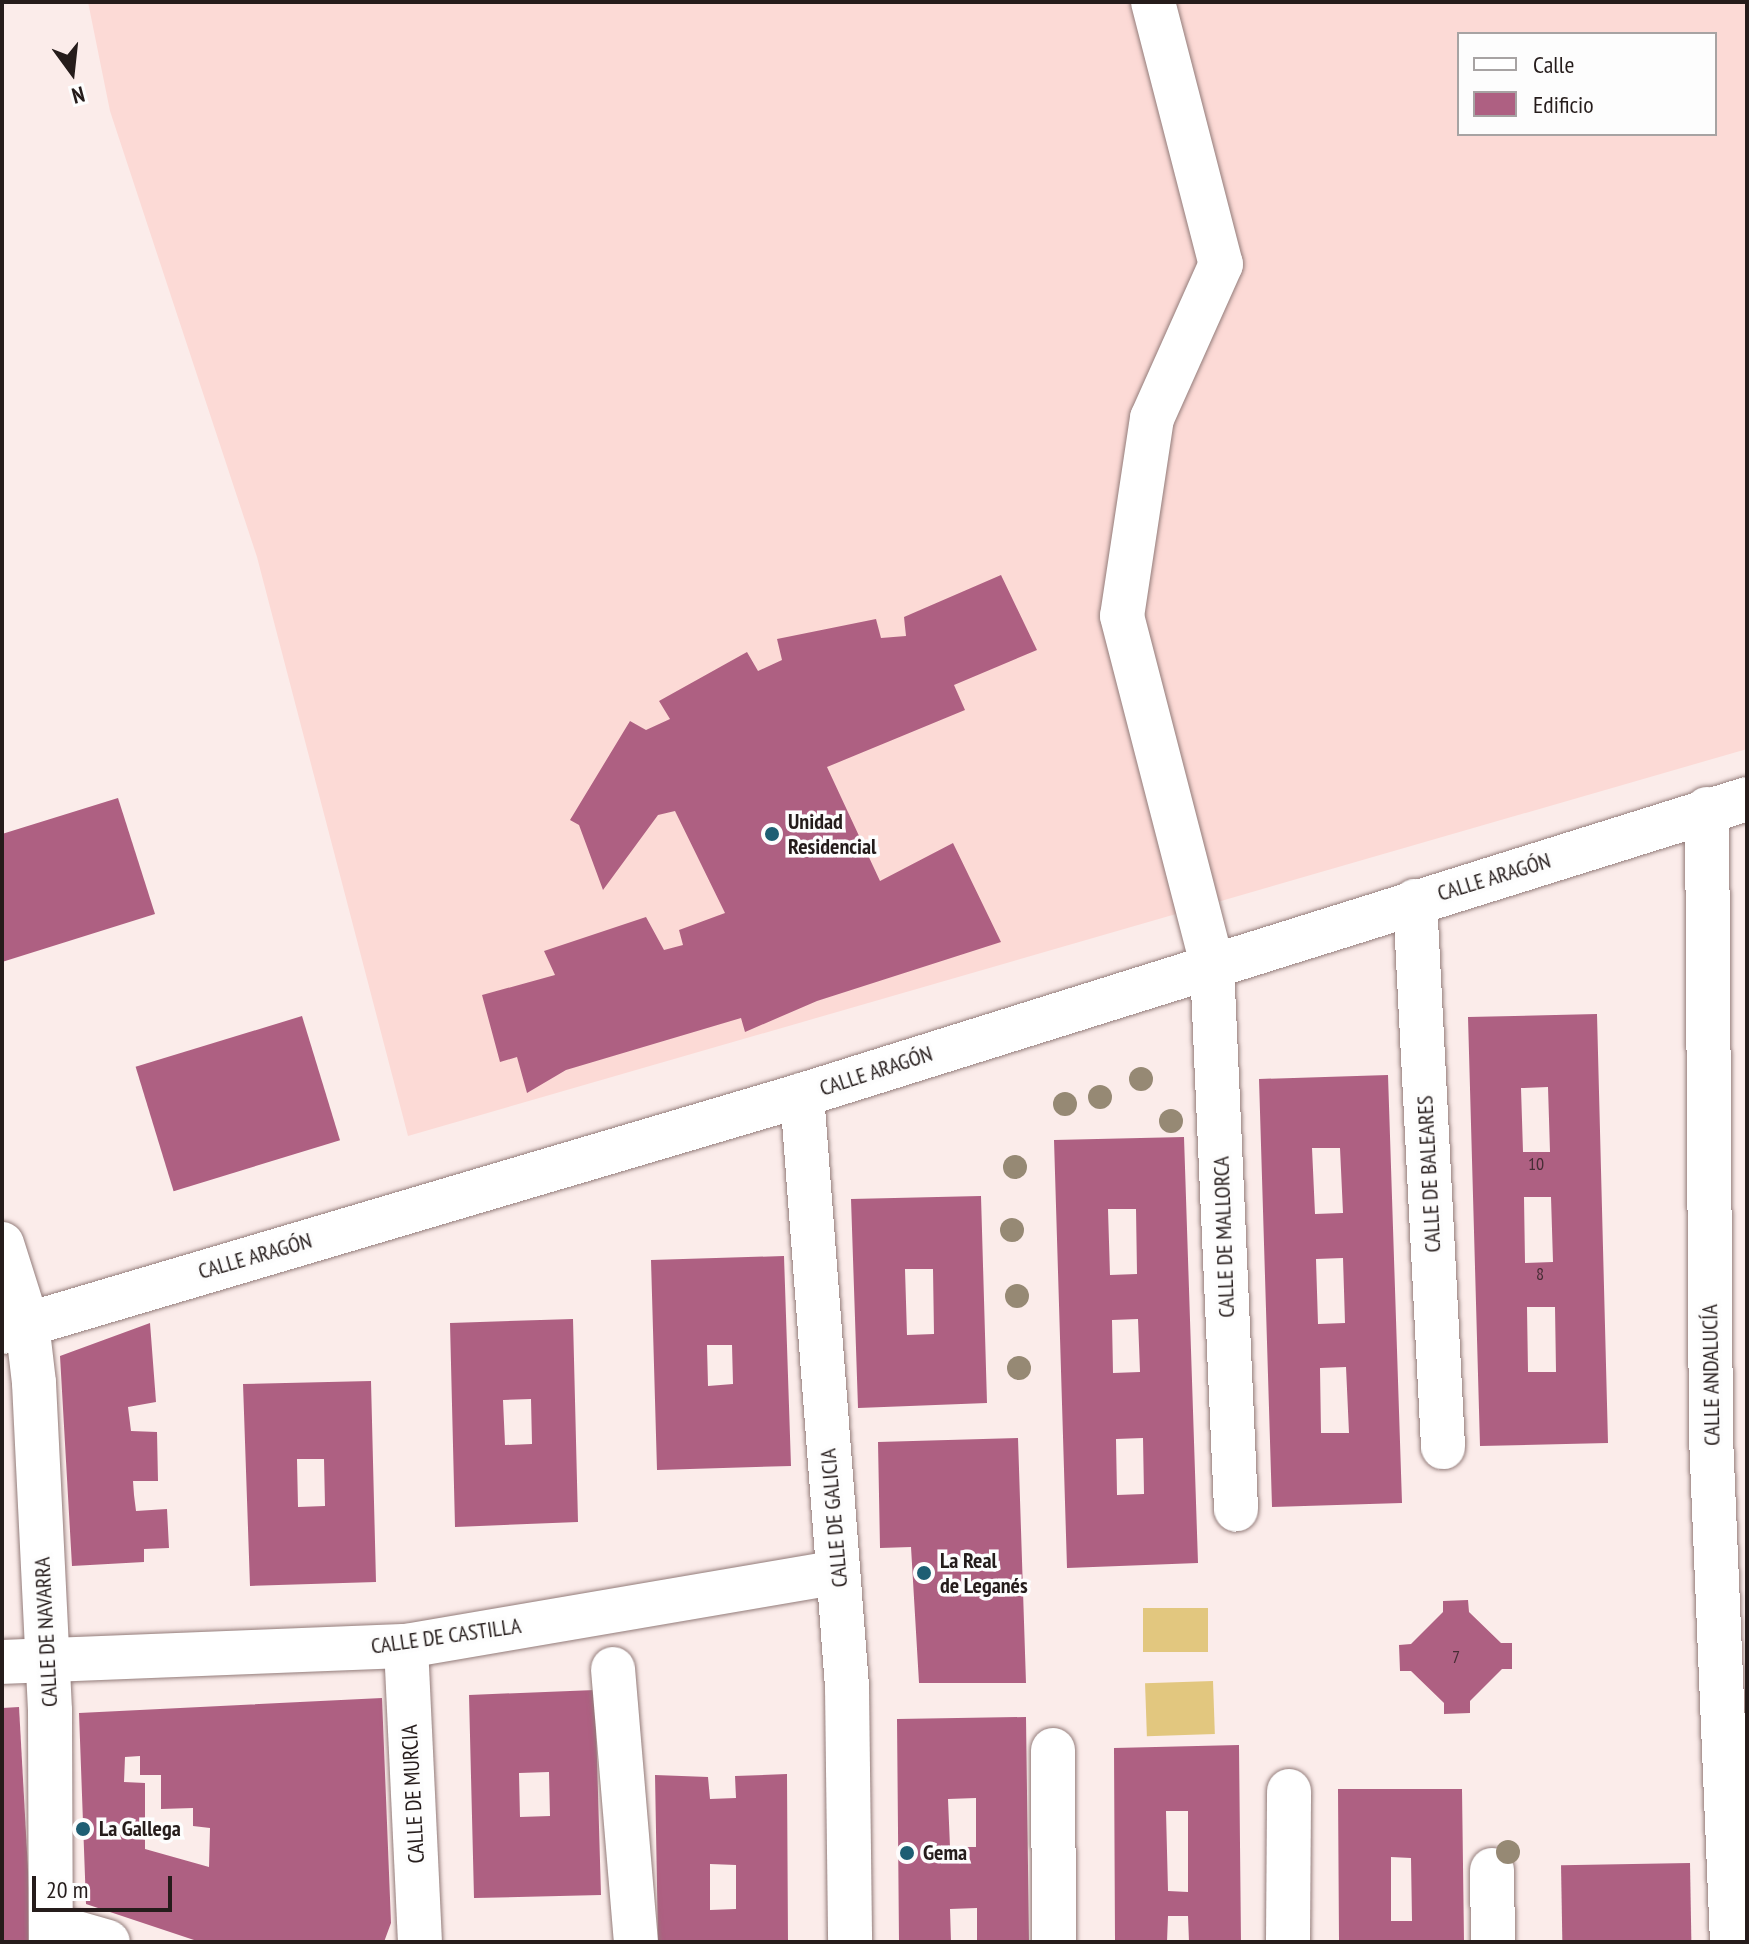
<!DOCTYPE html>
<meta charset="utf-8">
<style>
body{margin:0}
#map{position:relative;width:1749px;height:1944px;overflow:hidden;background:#fbecea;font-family:"PT Sans Narrow",sans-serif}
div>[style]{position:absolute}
.built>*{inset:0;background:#fcdad6}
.green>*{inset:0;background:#e2c77f;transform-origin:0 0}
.building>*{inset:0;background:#ae6082;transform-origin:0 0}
.roads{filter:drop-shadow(0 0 2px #937c7a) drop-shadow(0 0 2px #937c7a)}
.minor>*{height:44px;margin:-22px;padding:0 22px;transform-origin:22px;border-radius:22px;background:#fff}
.trees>*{width:24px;height:24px;margin:-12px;border-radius:50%;background:#968974}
.dots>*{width:22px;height:22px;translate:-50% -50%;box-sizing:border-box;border:4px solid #fdfdfd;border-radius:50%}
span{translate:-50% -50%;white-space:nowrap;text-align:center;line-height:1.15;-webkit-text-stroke:7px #fdfdfd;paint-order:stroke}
.number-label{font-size:18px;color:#472d35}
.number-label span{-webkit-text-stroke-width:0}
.poi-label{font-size:22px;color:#251c1b;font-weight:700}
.left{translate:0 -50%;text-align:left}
.street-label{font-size:22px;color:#251c1b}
.frame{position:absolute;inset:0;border:4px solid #251c1b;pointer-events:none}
.legend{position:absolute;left:1457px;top:32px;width:260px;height:104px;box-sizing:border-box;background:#fdfdfd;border:2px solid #a7a3a3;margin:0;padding:10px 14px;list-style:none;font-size:24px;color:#251c1b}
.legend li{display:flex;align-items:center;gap:16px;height:40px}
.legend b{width:40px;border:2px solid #a7a3a3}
.north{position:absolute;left:32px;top:32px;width:80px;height:80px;-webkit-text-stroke:6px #fdfdfd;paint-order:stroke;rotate:165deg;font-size:22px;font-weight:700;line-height:32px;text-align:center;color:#251c1b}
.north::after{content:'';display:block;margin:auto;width:28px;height:36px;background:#251c1b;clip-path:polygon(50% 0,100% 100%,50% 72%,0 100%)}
.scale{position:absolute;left:32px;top:1876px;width:140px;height:36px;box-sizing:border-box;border:4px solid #251c1b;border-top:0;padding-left:10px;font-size:24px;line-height:28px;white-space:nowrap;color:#251c1b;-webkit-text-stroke:6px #fdfdfd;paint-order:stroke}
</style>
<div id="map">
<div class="built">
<div style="clip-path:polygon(evenodd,88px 2px,1747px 2px,1747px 749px,408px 1136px,257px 557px,110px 111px,88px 2px,1459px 34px,1715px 34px,1715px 134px,1459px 134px,1459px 34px)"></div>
</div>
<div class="green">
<div style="left:1208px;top:1608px;width:44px;height:65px;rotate:90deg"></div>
<div style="left:1213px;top:1681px;width:53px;height:68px;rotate:88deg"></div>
</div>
<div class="building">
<div style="clip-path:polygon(1001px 575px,1037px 650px,954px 685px,965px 710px,827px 767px,880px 881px,953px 843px,1001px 942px,817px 1001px,745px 1032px,741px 1018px,566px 1070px,527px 1093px,517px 1057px,500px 1062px,482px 995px,555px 975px,544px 951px,646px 917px,664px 950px,683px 945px,679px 930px,725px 913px,675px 811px,658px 815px,603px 890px,579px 825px,570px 820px,630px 721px,646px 730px,670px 719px,659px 701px,747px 652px,758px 671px,782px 660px,777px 639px,876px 619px,881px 638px,906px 636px,904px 617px)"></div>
<div style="clip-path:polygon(118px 798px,155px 914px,2px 962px,2px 834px)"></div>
<div style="clip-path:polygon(evenodd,1597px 1014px,1608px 1443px,1480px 1446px,1468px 1017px,1597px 1014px,1548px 1087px,1550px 1152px,1523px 1152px,1521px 1088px,1548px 1087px,1597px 1014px,1524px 1197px,1551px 1197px,1553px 1262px,1525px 1263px,1524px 1197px,1597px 1014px,1527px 1307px,1555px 1307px,1556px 1372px,1528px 1372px,1527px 1307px)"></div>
<div style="left:302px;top:1016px;width:130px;height:174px;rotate:73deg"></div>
<div style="clip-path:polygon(evenodd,1388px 1075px,1402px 1503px,1272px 1507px,1259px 1079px,1388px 1075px,1312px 1148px,1340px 1148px,1343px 1213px,1315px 1214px,1312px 1148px,1388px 1075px,1343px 1258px,1345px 1323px,1318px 1324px,1316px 1259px,1343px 1258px,1388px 1075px,1346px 1367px,1349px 1433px,1321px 1433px,1320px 1368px,1346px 1367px)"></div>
<div style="clip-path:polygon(evenodd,1184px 1137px,1198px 1563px,1067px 1568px,1054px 1140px,1184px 1137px,1108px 1209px,1136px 1209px,1137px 1274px,1110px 1275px,1108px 1209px,1184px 1137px,1138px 1319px,1140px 1372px,1113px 1373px,1112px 1320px,1138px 1319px,1184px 1137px,1143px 1438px,1144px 1494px,1117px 1495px,1116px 1439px,1143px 1438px)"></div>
<div style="clip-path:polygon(evenodd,981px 1196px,987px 1403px,858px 1408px,851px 1199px,981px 1196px,905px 1269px,933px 1269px,934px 1334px,907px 1335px,905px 1269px)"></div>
<div style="clip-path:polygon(evenodd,784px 1256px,791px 1466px,657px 1470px,651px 1260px,784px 1256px,707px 1345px,732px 1345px,733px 1384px,708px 1386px,707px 1345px)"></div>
<div style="clip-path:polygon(evenodd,573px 1319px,578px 1522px,455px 1527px,450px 1323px,573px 1319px,531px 1399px,532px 1444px,505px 1445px,503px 1400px,531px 1399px)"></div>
<div style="clip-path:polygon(150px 1323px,156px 1402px,128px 1407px,131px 1431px,157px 1432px,158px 1481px,133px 1481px,134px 1495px,136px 1511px,167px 1509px,169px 1548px,144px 1549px,144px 1562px,72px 1566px,60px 1356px)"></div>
<div style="clip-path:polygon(evenodd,371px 1381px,376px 1582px,250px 1586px,243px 1384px,371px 1381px,297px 1459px,324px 1459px,325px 1506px,298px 1507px,297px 1459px)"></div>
<div style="clip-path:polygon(1018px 1438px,1026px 1683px,919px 1683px,911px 1547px,880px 1548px,878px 1442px)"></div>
<div style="clip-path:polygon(1468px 1600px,1469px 1612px,1501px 1643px,1512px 1643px,1512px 1669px,1502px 1669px,1470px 1701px,1470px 1713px,1444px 1714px,1444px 1703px,1411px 1671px,1400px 1671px,1399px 1645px,1411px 1644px,1443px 1612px,1443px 1601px)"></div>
<div style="clip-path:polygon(evenodd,595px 1690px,601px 1895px,474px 1898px,469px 1695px,595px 1690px,549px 1772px,550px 1816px,520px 1817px,519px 1773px,549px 1772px)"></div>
<div style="clip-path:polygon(evenodd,382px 1698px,391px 1923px,384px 1942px,200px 1942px,86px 1904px,79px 1713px,382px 1698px,140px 1756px,140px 1775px,161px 1775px,161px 1809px,193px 1808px,193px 1826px,210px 1828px,209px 1867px,145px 1849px,145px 1783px,124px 1782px,125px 1757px,140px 1756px)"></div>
<div style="clip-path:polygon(19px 1707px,32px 1942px,2px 1942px,2px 1708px)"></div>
<div style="clip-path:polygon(evenodd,1026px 1717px,1029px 1942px,977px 1942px,977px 1908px,950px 1909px,951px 1942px,899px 1942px,897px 1719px,1026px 1717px,976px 1798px,976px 1847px,950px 1847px,948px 1799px,976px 1798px)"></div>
<div style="clip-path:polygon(evenodd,1239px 1745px,1241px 1942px,1189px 1942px,1188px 1916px,1168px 1916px,1167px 1942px,1115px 1942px,1114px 1748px,1239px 1745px,1166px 1811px,1188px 1811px,1188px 1892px,1168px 1891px,1166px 1811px)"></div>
<div style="clip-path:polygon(evenodd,787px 1774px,788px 1942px,658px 1942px,655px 1775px,708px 1777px,710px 1799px,736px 1798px,735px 1776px,787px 1774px,710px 1864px,736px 1865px,736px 1909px,710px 1910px,710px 1864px)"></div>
<div style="clip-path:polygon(evenodd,1462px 1789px,1464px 1942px,1339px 1942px,1338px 1789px,1462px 1789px,1391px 1857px,1411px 1858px,1412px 1921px,1391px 1921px,1391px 1857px)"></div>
<div style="left:1690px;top:1863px;width:79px;height:129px;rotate:89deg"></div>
</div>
<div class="roads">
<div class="minor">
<div style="left:1153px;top:2px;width:271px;rotate:75.5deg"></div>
<div style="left:1221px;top:264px;width:169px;rotate:114.1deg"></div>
<div style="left:1152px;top:418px;width:200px;rotate:98.6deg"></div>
<div style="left:1122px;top:616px;width:360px;rotate:75.5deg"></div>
<div style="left:1212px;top:965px;width:545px;rotate:87.47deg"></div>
<div style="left:1707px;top:809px;width:628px;rotate:89.64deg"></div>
<div style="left:1711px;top:1437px;width:505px;rotate:87.62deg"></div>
<div style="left:1415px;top:901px;width:547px;rotate:87.06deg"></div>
<div style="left:802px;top:1095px;width:594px;rotate:85.65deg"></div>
<div style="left:847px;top:1687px;width:255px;rotate:89.3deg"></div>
<div style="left:2px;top:1244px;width:83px;rotate:72.4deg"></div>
<div style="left:27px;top:1323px;width:60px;rotate:83.3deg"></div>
<div style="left:34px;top:1383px;width:328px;rotate:87.2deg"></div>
<div style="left:50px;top:1711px;width:231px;rotate:89.8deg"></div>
<div style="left:2px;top:1332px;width:834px;rotate:-16.5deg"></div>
<div style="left:802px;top:1095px;width:990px;rotate:-17.39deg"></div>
<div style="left:406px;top:1646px;width:296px;rotate:87.3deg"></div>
<div style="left:2px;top:1662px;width:404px;rotate:-2.3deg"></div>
<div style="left:406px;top:1646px;width:438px;rotate:-9.7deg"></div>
<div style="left:613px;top:1669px;width:274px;rotate:85.2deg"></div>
<div style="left:1053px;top:1750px;width:192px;rotate:89.7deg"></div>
<div style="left:1492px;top:1870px;width:72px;rotate:89.2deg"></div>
<div style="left:52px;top:1926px;width:58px;rotate:15.9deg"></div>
<div style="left:1288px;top:1942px;width:151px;rotate:-89.6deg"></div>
</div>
</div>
<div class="trees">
<div style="left:1141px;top:1079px"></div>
<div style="left:1100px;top:1097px"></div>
<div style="left:1065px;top:1104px"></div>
<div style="left:1171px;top:1121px"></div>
<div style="left:1015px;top:1167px"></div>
<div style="left:1012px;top:1230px"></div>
<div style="left:1017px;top:1296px"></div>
<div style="left:1019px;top:1368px"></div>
<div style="left:1508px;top:1852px"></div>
</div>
<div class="dots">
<div style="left:772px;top:834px;background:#1e5e73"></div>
<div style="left:924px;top:1573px;background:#1e5e73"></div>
<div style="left:83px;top:1829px;background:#1e5e73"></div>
<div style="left:907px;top:1853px;background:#1e5e73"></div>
</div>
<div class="number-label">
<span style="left:1536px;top:1164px">10</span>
<span style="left:1540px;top:1274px">8</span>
<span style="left:1456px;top:1657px">7</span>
</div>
<div class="poi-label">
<span class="left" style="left:788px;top:834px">Unidad<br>Residencial</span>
<span class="left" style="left:940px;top:1573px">La Real<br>de Leganés</span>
<span class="left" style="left:99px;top:1829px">La Gallega</span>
<span class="left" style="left:923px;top:1853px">Gema</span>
</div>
<div class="street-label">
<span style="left:1494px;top:877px;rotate:-17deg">CALLE ARAGÓN</span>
<span style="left:876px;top:1071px;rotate:-18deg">CALLE ARAGÓN</span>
<span style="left:1429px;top:1174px;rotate:-93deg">CALLE DE BALEARES</span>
<span style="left:1224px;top:1237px;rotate:-92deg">CALLE DE MALLORCA</span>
<span style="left:255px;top:1256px;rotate:-16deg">CALLE ARAGÓN</span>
<span style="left:1711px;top:1375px;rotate:-91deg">CALLE ANDALUCÍA</span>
<span style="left:834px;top:1518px;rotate:-95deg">CALLE DE GALICIA</span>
<span style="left:46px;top:1632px;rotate:-93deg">CALLE DE NAVARRA</span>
<span style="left:446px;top:1636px;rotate:-8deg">CALLE DE CASTILLA</span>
<span style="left:413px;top:1794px;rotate:-93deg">CALLE DE MURCIA</span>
</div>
<div class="frame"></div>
<ul class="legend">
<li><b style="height:10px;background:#fff"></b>Calle</li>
<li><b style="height:22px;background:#ae6082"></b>Edificio</li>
</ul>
<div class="north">N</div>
<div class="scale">20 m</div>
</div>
